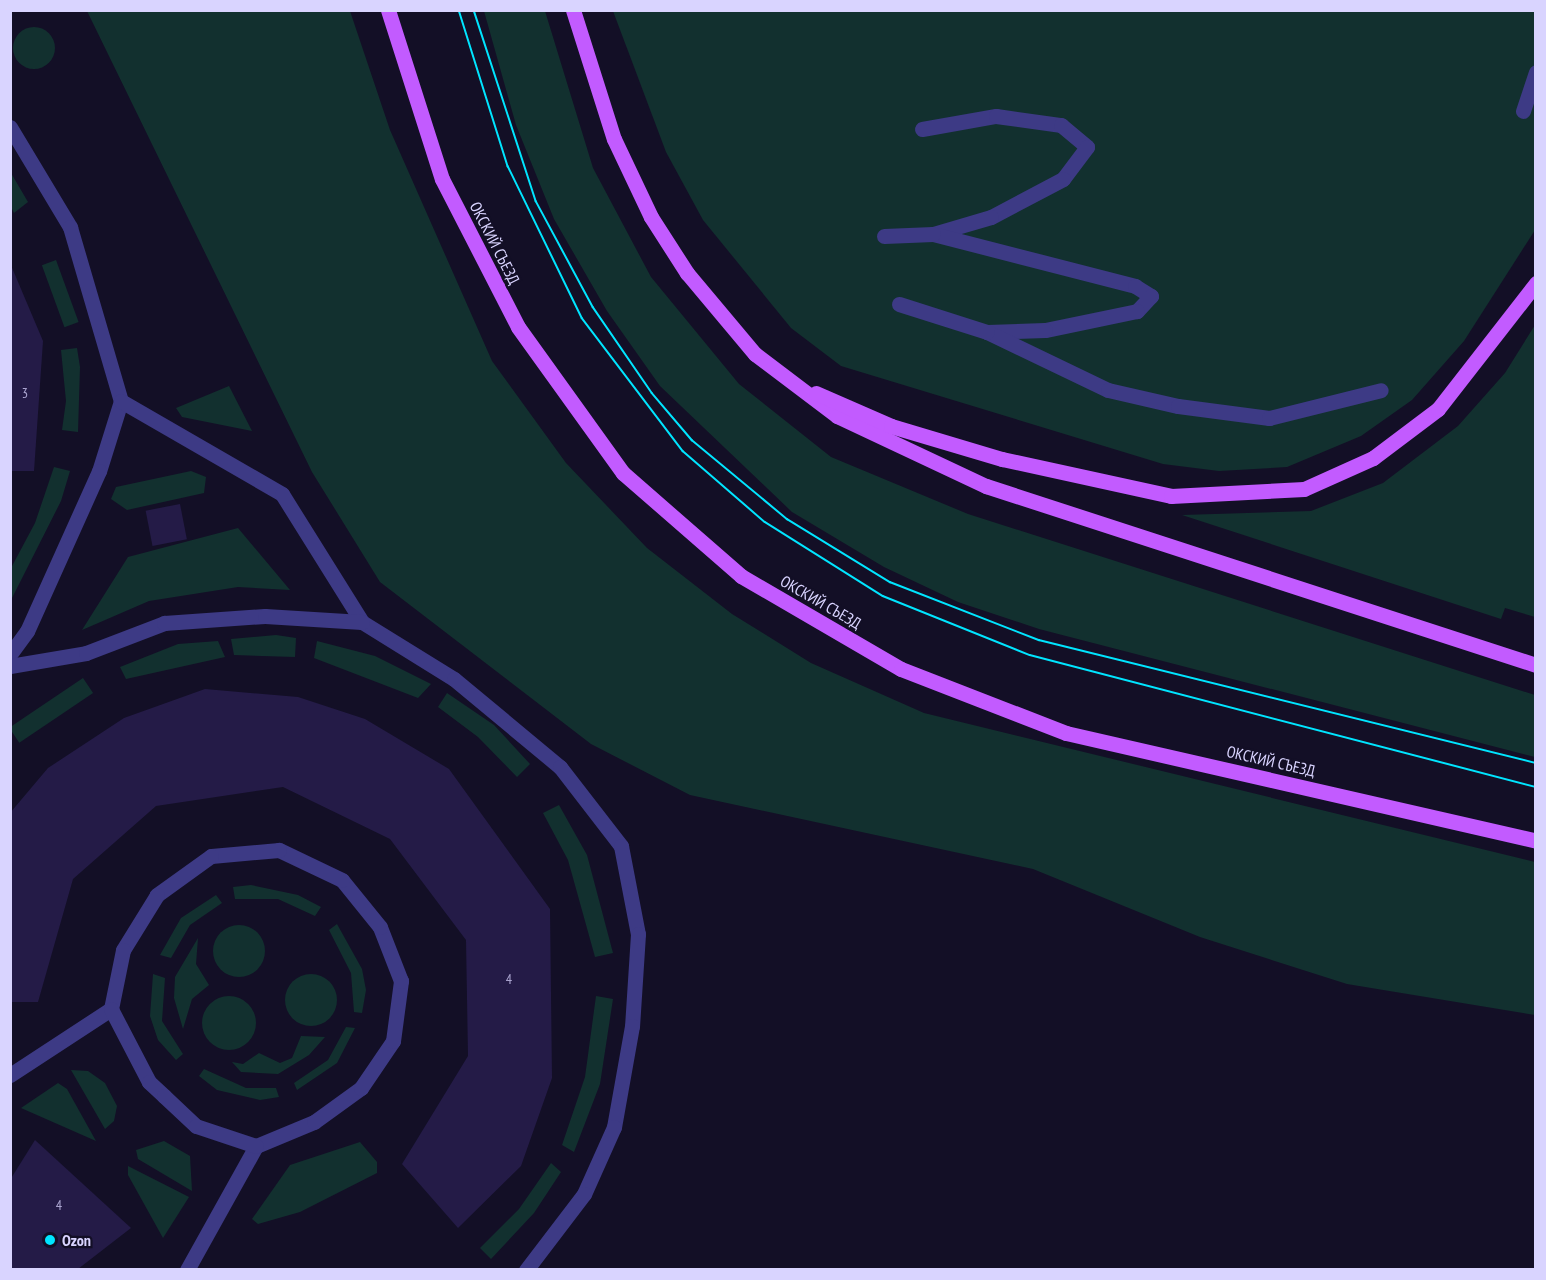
<!DOCTYPE html>
<meta charset="utf-8">
<style>
body{margin:0}
#map{position:relative;width:1546px;height:1280px;overflow:hidden;background:#130f26;font-family:"PT Sans Narrow",sans-serif}
div>[style]{position:absolute}
.green>*{inset:0;background:#12302f;transform-origin:0 0}
.round{border-radius:50%}
.building>*{inset:0;background:#241b47;transform-origin:0 0}
.minor>*{height:15px;margin:-7.5px;padding:0 7.5px;transform-origin:7.5px;border-radius:7.5px;background:#3d3a85}
.major>*{height:15px;margin:-7.5px;padding:0 7.5px;transform-origin:7.5px;border-radius:7.5px;background:#c25bff}
.tram>*{height:1.5px;margin:-0.75px;padding:0 0.75px;transform-origin:0.75px;border-radius:0.75px;background:#00e5ff}
.dots>*{width:16px;height:16px;translate:-50% -50%;box-sizing:border-box;border:3px solid #130f26;border-radius:50%}
span{translate:-50% -50%;white-space:nowrap;text-align:center;line-height:1.15;-webkit-text-stroke:4.5px #130f26;paint-order:stroke}
.number-label{font-size:14px;color:#aca6d1}
.number-label span{-webkit-text-stroke-width:0}
.street-label{font-size:16px;color:#d9d4ff}
.poi-label{font-size:16px;color:#d9d4ff;font-weight:700}
.left{translate:0 -50%;text-align:left}
.frame{position:absolute;inset:0;border:12px solid #d9d4ff;pointer-events:none}
</style>
<div id="map">
<div class="green">
<div style="clip-path:polygon(87px 11px,350px 11px,390px 130px,492px 361px,566px 463px,647px 548px,732px 614px,811px 663px,924px 713px,1535px 862px,1535px 1015px,1347px 984px,1200px 937px,1033px 869px,690px 795px,591px 744px,380px 582px,312px 472px)"></div>
<div style="clip-path:polygon(484px 11px,545px 11px,593px 168px,651px 277px,739px 384px,831px 457px,968px 514px,1535px 695px,1535px 757px,1039px 629px,958px 602px,884px 567px,792px 512px,660px 386px,607px 311px,554px 219px,516px 125px)"></div>
<div style="clip-path:polygon(613px 11px,1535px 11px,1535px 230px,1464px 341px,1412px 400px,1361px 436px,1287px 467px,1219px 471px,1163px 464px,841px 366px,791px 328px,703px 220px,666px 152px)"></div>
<div class="round" style="left:13px;top:27px;width:42px;height:42px"></div>
<div style="clip-path:polygon(11px 173px,28px 202px,14px 213px,11px 207px)"></div>
<div style="left:56px;top:260px;width:66px;height:15px;rotate:70deg"></div>
<div style="clip-path:polygon(1535px 325px,1535px 617px,1505px 608px,1501px 619px,1182px 515px,1311px 511px,1383px 483px,1458px 426px,1505px 373px)"></div>
<div style="clip-path:polygon(77px 348px,80px 367px,78px 432px,62px 430px,66px 401px,61px 350px)"></div>
<div style="clip-path:polygon(229px 386px,252px 431px,182px 417px,176px 408px)"></div>
<div style="clip-path:polygon(54px 467px,70px 471px,61px 501px,11px 600px,11px 568px,35px 523px)"></div>
<div style="clip-path:polygon(191px 471px,206px 477px,204px 493px,127px 510px,111px 499px,116px 487px)"></div>
<div style="clip-path:polygon(238px 528px,290px 590px,238px 587px,149px 601px,82px 630px,128px 557px)"></div>
<div style="clip-path:polygon(276px 635px,296px 638px,295px 657px,234px 655px,231px 639px)"></div>
<div style="clip-path:polygon(218px 641px,225px 657px,126px 679px,120px 667px,178px 644px)"></div>
<div style="clip-path:polygon(317px 641px,375px 656px,431px 684px,418px 698px,314px 658px)"></div>
<div style="left:83px;top:678px;width:18px;height:89px;rotate:56deg"></div>
<div style="clip-path:polygon(447px 693px,494px 725px,530px 764px,517px 777px,478px 737px,438px 707px)"></div>
<div style="clip-path:polygon(559px 805px,587px 855px,613px 953px,595px 957px,568px 860px,543px 813px)"></div>
<div style="clip-path:polygon(251px 885px,298px 895px,321px 907px,315px 916px,278px 899px,235px 899px,233px 887px)"></div>
<div style="clip-path:polygon(216px 895px,222px 903px,190px 925px,171px 958px,160px 955px,181px 918px)"></div>
<div style="clip-path:polygon(337px 924px,362px 969px,366px 990px,362px 1013px,354px 1012px,351px 973px,329px 930px)"></div>
<div class="round" style="left:213px;top:925px;width:52px;height:52px"></div>
<div style="clip-path:polygon(198px 938px,196px 964px,209px 985px,192px 999px,183px 1029px,174px 998px,175px 977px)"></div>
<div class="round" style="left:285px;top:974px;width:52px;height:52px"></div>
<div style="clip-path:polygon(153px 974px,165px 978px,162px 1021px,183px 1054px,176px 1060px,158px 1040px,150px 1016px)"></div>
<div style="clip-path:polygon(596px 996px,613px 999px,600px 1084px,574px 1152px,562px 1145px,585px 1077px)"></div>
<div class="round" style="left:202px;top:996px;width:54px;height:54px"></div>
<div style="clip-path:polygon(346px 1027px,355px 1028px,337px 1063px,297px 1090px,294px 1083px,328px 1060px)"></div>
<div style="clip-path:polygon(301px 1036px,325px 1037px,309px 1055px,278px 1074px,241px 1072px,232px 1062px,243px 1064px,259px 1053px,280px 1063px,292px 1058px)"></div>
<div style="clip-path:polygon(204px 1069px,246px 1088px,276px 1088px,279px 1097px,260px 1100px,217px 1090px,199px 1076px)"></div>
<div style="clip-path:polygon(71px 1070px,88px 1071px,105px 1083px,117px 1106px,114px 1121px,105px 1129px)"></div>
<div style="clip-path:polygon(58px 1083px,67px 1089px,96px 1141px,21px 1108px)"></div>
<div style="clip-path:polygon(164px 1141px,190px 1156px,192px 1191px,138px 1159px,136px 1150px)"></div>
<div style="clip-path:polygon(360px 1142px,377px 1162px,377px 1173px,300px 1212px,258px 1224px,252px 1219px,290px 1165px)"></div>
<div style="clip-path:polygon(551px 1163px,561px 1172px,534px 1213px,491px 1259px,480px 1248px,519px 1209px)"></div>
<div style="clip-path:polygon(128px 1166px,189px 1197px,163px 1238px,128px 1175px)"></div>
</div>
<div class="building">
<div style="clip-path:polygon(10px 263px,43px 341px,34px 471px,10px 471px)"></div>
<div style="left:180px;top:504px;width:36px;height:35px;rotate:79deg"></div>
<div style="clip-path:polygon(205px 689px,298px 697px,365px 719px,449px 769px,550px 909px,552px 1078px,521px 1166px,458px 1228px,402px 1164px,468px 1056px,466px 940px,390px 839px,283px 787px,156px 806px,73px 879px,38px 1002px,10px 1002px,10px 813px,48px 768px,124px 718px)"></div>
<div style="clip-path:polygon(35px 1140px,131px 1228px,78px 1269px,10px 1269px,10px 1180px)"></div>
</div>
<div class="minor">
<div style="left:1523px;top:111px;width:41px;rotate:-71.6deg"></div>
<div style="left:10px;top:127px;width:117px;rotate:59deg"></div>
<div style="left:70px;top:227px;width:181px;rotate:73.7deg"></div>
<div style="left:121px;top:401px;width:73px;rotate:107.4deg"></div>
<div style="left:99px;top:471px;width:175px;rotate:114.2deg"></div>
<div style="left:27px;top:631px;width:29px;rotate:126deg"></div>
<div style="left:922px;top:129px;width:75px;rotate:-10deg"></div>
<div style="left:996px;top:116px;width:66px;rotate:7.9deg"></div>
<div style="left:1061px;top:125px;width:34px;rotate:40deg"></div>
<div style="left:1087px;top:147px;width:40px;rotate:127deg"></div>
<div style="left:1063px;top:179px;width:81px;rotate:152.2deg"></div>
<div style="left:991px;top:217px;width:60px;rotate:163.7deg"></div>
<div style="left:933px;top:234px;width:209px;rotate:14.4deg"></div>
<div style="left:1135px;top:286px;width:19px;rotate:32deg"></div>
<div style="left:1151px;top:296px;width:21px;rotate:133deg"></div>
<div style="left:1137px;top:311px;width:94px;rotate:168.3deg"></div>
<div style="left:1045px;top:330px;width:58px;rotate:178deg"></div>
<div style="left:987px;top:332px;width:134px;rotate:25.6deg"></div>
<div style="left:1108px;top:390px;width:72px;rotate:12.9deg"></div>
<div style="left:1178px;top:406px;width:92px;rotate:7.5deg"></div>
<div style="left:1269px;top:418px;width:115px;rotate:-14deg"></div>
<div style="left:884px;top:236px;width:49px;rotate:-2.3deg"></div>
<div style="left:899px;top:304px;width:92px;rotate:17.7deg"></div>
<div style="left:121px;top:401px;width:186px;rotate:30deg"></div>
<div style="left:282px;top:494px;width:151px;rotate:58deg"></div>
<div style="left:362px;top:622px;width:108px;rotate:31.8deg"></div>
<div style="left:454px;top:679px;width:138px;rotate:39.7deg"></div>
<div style="left:560px;top:767px;width:100px;rotate:52.3deg"></div>
<div style="left:621px;top:846px;width:90px;rotate:79.1deg"></div>
<div style="left:638px;top:934px;width:92px;rotate:93.7deg"></div>
<div style="left:632px;top:1026px;width:103px;rotate:100.1deg"></div>
<div style="left:614px;top:1127px;width:73px;rotate:114.1deg"></div>
<div style="left:584px;top:1194px;width:96px;rotate:127.3deg"></div>
<div style="left:10px;top:666px;width:77px;rotate:-9.7deg"></div>
<div style="left:86px;top:653px;width:84px;rotate:-21deg"></div>
<div style="left:164px;top:623px;width:101px;rotate:-4deg"></div>
<div style="left:265px;top:616px;width:97px;rotate:3.5deg"></div>
<div style="left:10px;top:1075px;width:121px;rotate:-33.2deg"></div>
<div style="left:187px;top:1270px;width:142px;rotate:-60.9deg"></div>
<div style="left:256px;top:1146px;width:63px;rotate:-22.5deg"></div>
<div style="left:314px;top:1122px;width:58px;rotate:-35.9deg"></div>
<div style="left:361px;top:1088px;width:57px;rotate:-55.8deg"></div>
<div style="left:393px;top:1041px;width:61px;rotate:-82.4deg"></div>
<div style="left:401px;top:981px;width:58px;rotate:-111.3deg"></div>
<div style="left:380px;top:927px;width:60px;rotate:-129deg"></div>
<div style="left:342px;top:880px;width:70px;rotate:-154.5deg"></div>
<div style="left:279px;top:850px;width:68px;rotate:175deg"></div>
<div style="left:211px;top:856px;width:67px;rotate:144.2deg"></div>
<div style="left:157px;top:895px;width:65px;rotate:121.7deg"></div>
<div style="left:123px;top:950px;width:60px;rotate:101.5deg"></div>
<div style="left:111px;top:1009px;width:82px;rotate:62.5deg"></div>
<div style="left:149px;top:1082px;width:21px;rotate:43deg"></div>
<div style="left:164px;top:1096px;width:44px;rotate:43.2deg"></div>
<div style="left:196px;top:1126px;width:63px;rotate:18.4deg"></div>
</div>
<div class="major">
<div style="left:388px;top:10px;width:177px;rotate:72.3deg"></div>
<div style="left:442px;top:179px;width:166px;rotate:62.8deg"></div>
<div style="left:518px;top:327px;width:180px;rotate:54.3deg"></div>
<div style="left:623px;top:473px;width:157px;rotate:41.1deg"></div>
<div style="left:741px;top:576px;width:185px;rotate:30.2deg"></div>
<div style="left:901px;top:669px;width:177px;rotate:21.2deg"></div>
<div style="left:1066px;top:733px;width:482px;rotate:12.9deg"></div>
<div style="left:573px;top:10px;width:135px;rotate:72.4deg"></div>
<div style="left:614px;top:139px;width:86px;rotate:64.6deg"></div>
<div style="left:651px;top:217px;width:67px;rotate:57.3deg"></div>
<div style="left:687px;top:273px;width:106px;rotate:50deg"></div>
<div style="left:755px;top:354px;width:103px;rotate:37.1deg"></div>
<div style="left:837px;top:416px;width:165px;rotate:25.2deg"></div>
<div style="left:986px;top:486px;width:578px;rotate:18.03deg"></div>
<div style="left:816px;top:393px;width:82px;rotate:23.7deg"></div>
<div style="left:891px;top:426px;width:116px;rotate:16.6deg"></div>
<div style="left:1002px;top:459px;width:173px;rotate:12.3deg"></div>
<div style="left:1171px;top:496px;width:133px;rotate:-3deg"></div>
<div style="left:1304px;top:489px;width:76px;rotate:-24.2deg"></div>
<div style="left:1373px;top:458px;width:81px;rotate:-37deg"></div>
<div style="left:1438px;top:409px;width:160px;rotate:-52.1deg"></div>
</div>
<div class="tram">
<div style="left:459px;top:10px;width:164px;rotate:72.6deg"></div>
<div style="left:508px;top:166px;width:169px;rotate:64deg"></div>
<div style="left:582px;top:318px;width:167px;rotate:52.8deg"></div>
<div style="left:683px;top:451px;width:108px;rotate:40.9deg"></div>
<div style="left:765px;top:522px;width:139px;rotate:32.1deg"></div>
<div style="left:883px;top:596px;width:158px;rotate:21.9deg"></div>
<div style="left:1030px;top:655px;width:523px;rotate:14.62deg"></div>
<div style="left:474px;top:10px;width:201px;rotate:72deg"></div>
<div style="left:536px;top:201px;width:120px;rotate:61.7deg"></div>
<div style="left:593px;top:307px;width:104px;rotate:55.5deg"></div>
<div style="left:652px;top:393px;width:62px;rotate:49.6deg"></div>
<div style="left:692px;top:440px;width:124px;rotate:39.7deg"></div>
<div style="left:787px;top:519px;width:121px;rotate:31.5deg"></div>
<div style="left:890px;top:582px;width:160px;rotate:21.3deg"></div>
<div style="left:1039px;top:640px;width:512px;rotate:13.9deg"></div>
</div>
<div class="dots">
<div style="left:50px;top:1240px;background:#00e5ff"></div>
</div>
<div class="number-label">
<span style="left:25px;top:393px">3</span>
<span style="left:509px;top:979px">4</span>
<span style="left:59px;top:1205px">4</span>
</div>
<div class="street-label">
<span style="left:495px;top:243px;rotate:63deg">ОКСКИЙ СЪЕЗД</span>
<span style="left:821px;top:602px;rotate:30deg">ОКСКИЙ СЪЕЗД</span>
<span style="left:1271px;top:761px;rotate:13deg">ОКСКИЙ СЪЕЗД</span>
</div>
<div class="poi-label">
<span class="left" style="left:62px;top:1240px">Ozon</span>
</div>
<div class="frame"></div>
</div>
